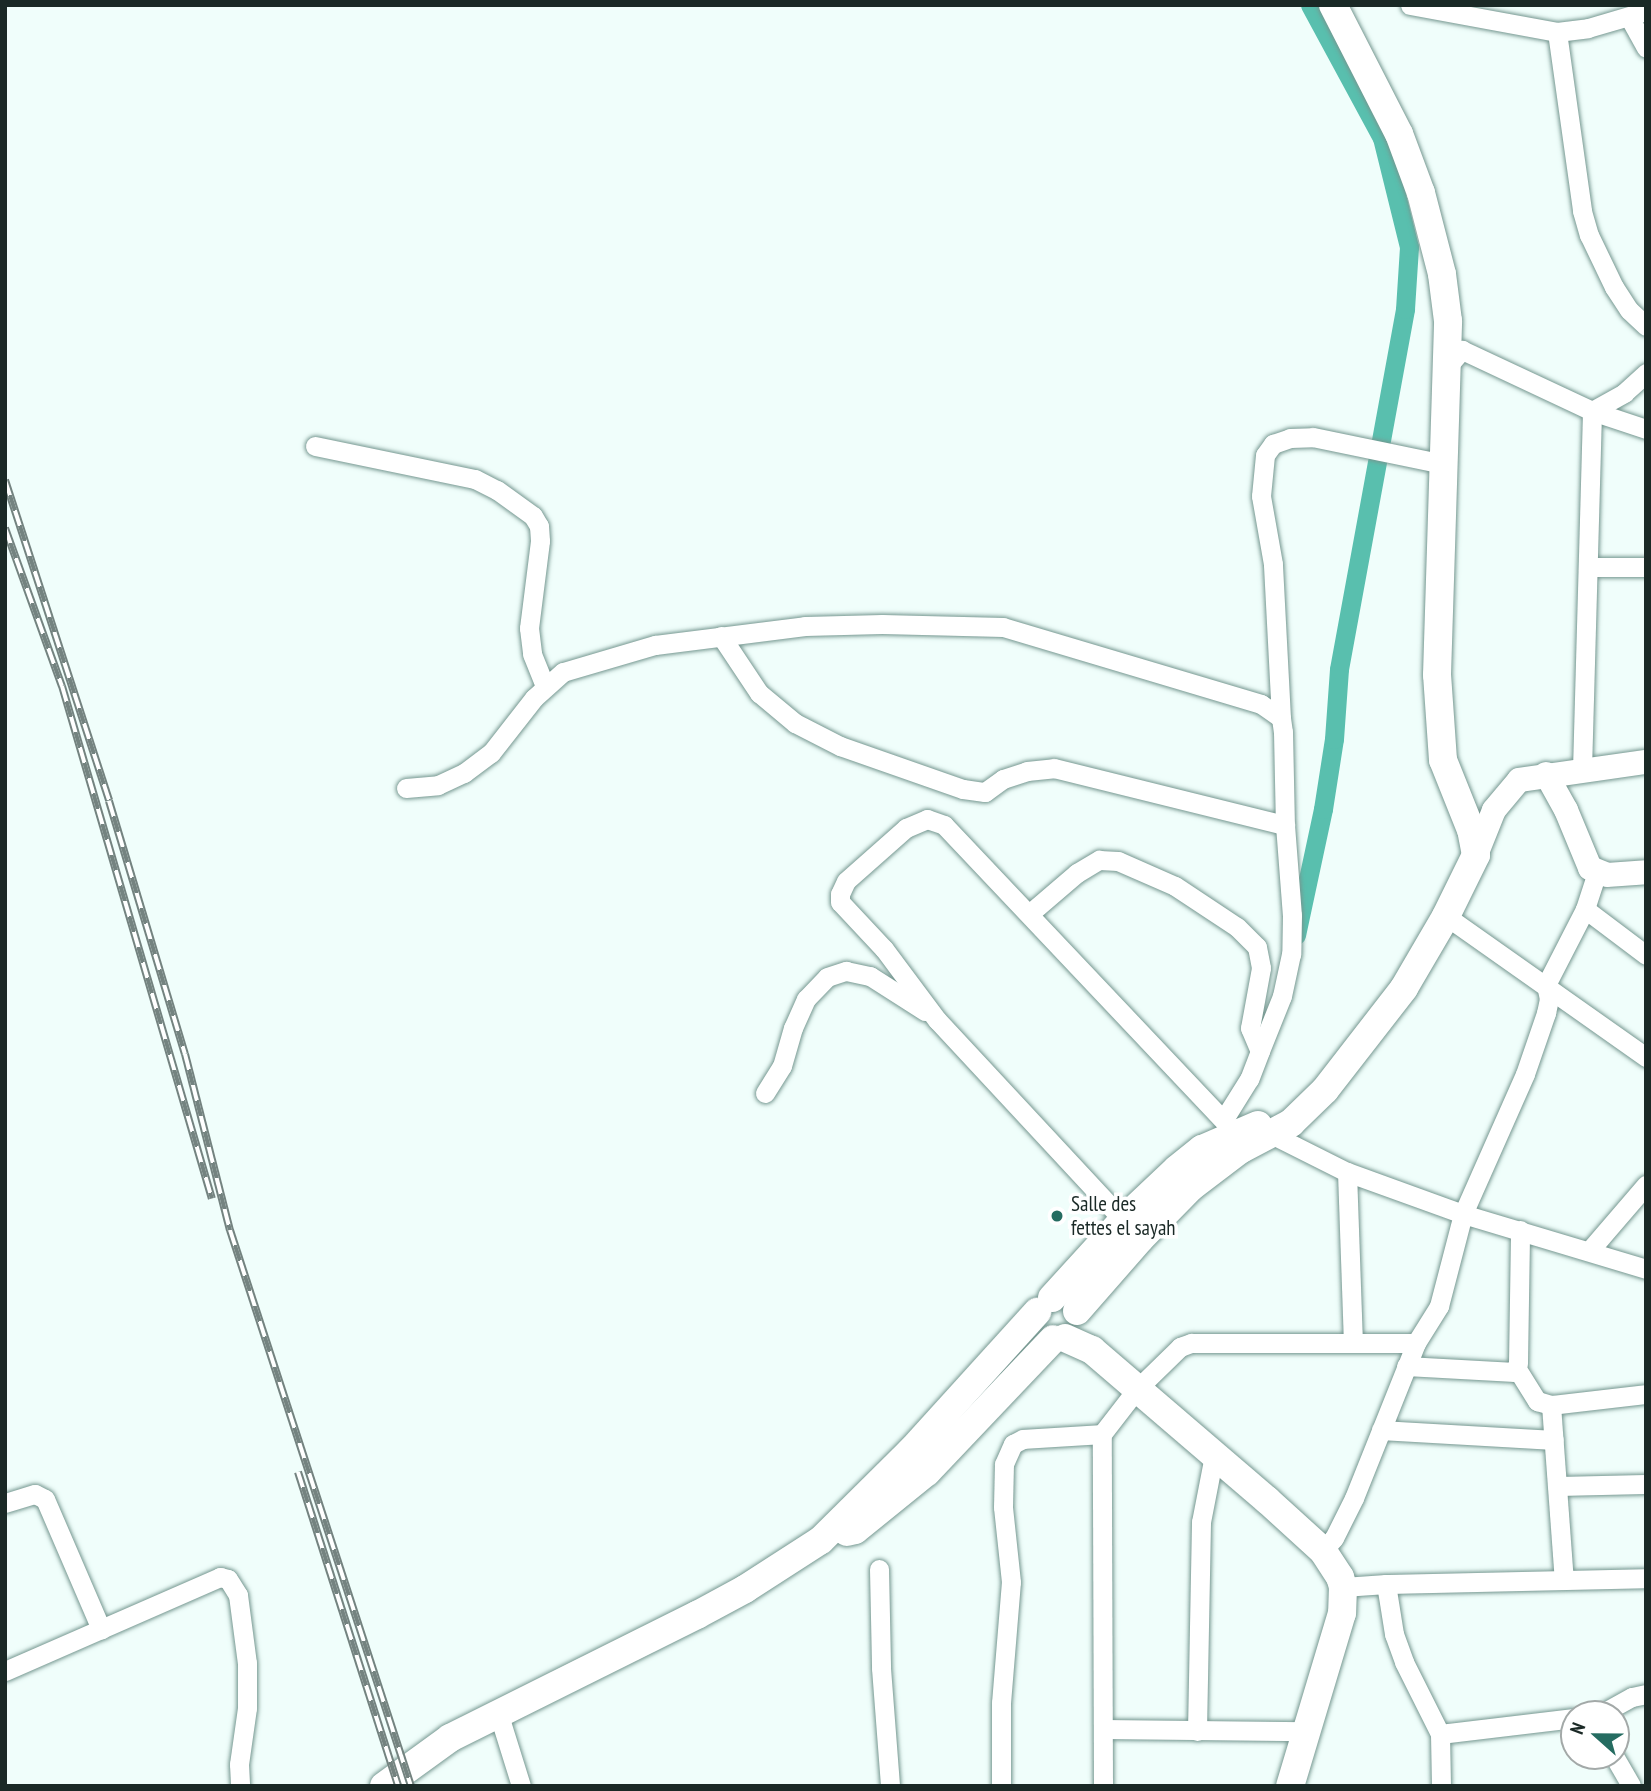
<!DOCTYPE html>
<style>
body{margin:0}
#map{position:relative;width:1651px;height:1791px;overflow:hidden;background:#f0fefb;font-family:"PT Sans Narrow",sans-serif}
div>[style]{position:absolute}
.canal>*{height:19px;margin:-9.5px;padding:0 9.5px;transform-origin:9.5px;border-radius:9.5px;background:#59bfae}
.roads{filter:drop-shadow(0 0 2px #759790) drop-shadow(0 0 2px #759790)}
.minor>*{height:19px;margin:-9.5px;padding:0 9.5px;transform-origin:9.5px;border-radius:9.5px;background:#fff}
.tertiary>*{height:24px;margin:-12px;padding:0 12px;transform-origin:12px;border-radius:12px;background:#fff}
.secondary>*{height:28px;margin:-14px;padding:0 14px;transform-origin:14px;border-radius:14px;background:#fff}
.rail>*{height:8px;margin-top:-4px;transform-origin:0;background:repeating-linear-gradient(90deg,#fff 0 16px,#748380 0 32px);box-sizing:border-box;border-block:2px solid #748380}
.dots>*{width:19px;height:19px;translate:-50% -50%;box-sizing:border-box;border:4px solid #fff;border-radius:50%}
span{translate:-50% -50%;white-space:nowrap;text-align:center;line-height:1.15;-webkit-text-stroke:7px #fff;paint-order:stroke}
.poi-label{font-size:21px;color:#1a2926}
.left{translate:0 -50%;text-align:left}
.frame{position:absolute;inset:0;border:7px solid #1a2926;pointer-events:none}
.north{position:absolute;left:1560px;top:1700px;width:70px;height:70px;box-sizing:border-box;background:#fff;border:2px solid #a3a9a8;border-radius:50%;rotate:291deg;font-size:19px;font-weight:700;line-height:28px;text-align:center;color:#1a2926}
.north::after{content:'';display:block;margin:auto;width:24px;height:32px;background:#256c61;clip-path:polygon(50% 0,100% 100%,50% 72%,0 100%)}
</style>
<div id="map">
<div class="canal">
<div style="left:1296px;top:935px;width:129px;rotate:-77.9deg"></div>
<div style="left:1323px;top:809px;width:71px;rotate:-81.1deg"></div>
<div style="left:1334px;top:739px;width:70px;rotate:-85.9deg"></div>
<div style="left:1339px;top:669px;width:366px;rotate:-79.6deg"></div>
<div style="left:1405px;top:309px;width:62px;rotate:-86.3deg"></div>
<div style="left:1409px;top:247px;width:112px;rotate:-103.9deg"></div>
<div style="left:1382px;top:138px;width:151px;rotate:-118.4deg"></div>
</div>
<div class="roads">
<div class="minor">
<div style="left:1410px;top:5px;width:149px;rotate:10.4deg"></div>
<div style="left:1557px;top:32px;width:31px;rotate:-7deg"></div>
<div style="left:1588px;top:28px;width:60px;rotate:-16.3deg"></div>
<div style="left:1629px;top:17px;width:35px;rotate:61deg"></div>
<div style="left:1557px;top:32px;width:181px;rotate:82deg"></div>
<div style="left:1582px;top:211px;width:25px;rotate:74deg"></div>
<div style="left:1589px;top:235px;width:58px;rotate:64.3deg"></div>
<div style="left:1614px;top:287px;width:27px;rotate:57deg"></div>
<div style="left:1629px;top:310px;width:23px;rotate:43deg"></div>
<div style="left:1447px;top:367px;width:23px;rotate:-49deg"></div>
<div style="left:1462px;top:350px;width:144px;rotate:25.1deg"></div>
<div style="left:1592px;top:411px;width:57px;rotate:18.4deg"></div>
<div style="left:315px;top:446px;width:163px;rotate:11.7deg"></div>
<div style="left:475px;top:479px;width:25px;rotate:27deg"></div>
<div style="left:497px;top:490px;width:44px;rotate:35.8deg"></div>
<div style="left:533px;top:516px;width:12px;rotate:59deg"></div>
<div style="left:539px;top:526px;width:15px;rotate:86deg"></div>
<div style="left:540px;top:541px;width:88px;rotate:97.2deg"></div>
<div style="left:529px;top:628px;width:26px;rotate:83deg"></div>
<div style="left:532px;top:654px;width:35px;rotate:68deg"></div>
<div style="left:1589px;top:567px;width:57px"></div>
<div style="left:721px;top:636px;width:69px;rotate:56.3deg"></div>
<div style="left:759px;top:693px;width:47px;rotate:39.8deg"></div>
<div style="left:795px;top:723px;width:51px;rotate:27.1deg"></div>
<div style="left:840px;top:746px;width:130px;rotate:19.3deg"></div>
<div style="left:963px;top:789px;width:22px;rotate:8deg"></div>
<div style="left:985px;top:792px;width:22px;rotate:-36deg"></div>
<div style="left:1003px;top:779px;width:25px;rotate:-18deg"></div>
<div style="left:1027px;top:771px;width:27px;rotate:-6deg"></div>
<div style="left:1054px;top:768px;width:238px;rotate:13.9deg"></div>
<div style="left:1281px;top:718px;width:154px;rotate:-93deg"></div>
<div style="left:1273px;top:564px;width:69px;rotate:-100deg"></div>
<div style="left:1261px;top:496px;width:41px;rotate:-84.4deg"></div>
<div style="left:1265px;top:455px;width:14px;rotate:-54deg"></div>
<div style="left:1273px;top:444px;width:18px;rotate:-19deg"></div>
<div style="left:1290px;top:438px;width:23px;rotate:-2deg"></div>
<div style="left:1313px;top:437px;width:133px;rotate:11.7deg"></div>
<div style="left:1582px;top:770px;width:359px;rotate:-88.4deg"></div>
<div style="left:1592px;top:411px;width:37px;rotate:-29deg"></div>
<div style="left:1624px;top:393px;width:30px;rotate:-42deg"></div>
<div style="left:406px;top:788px;width:32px;rotate:-5deg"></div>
<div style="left:438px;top:785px;width:29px;rotate:-25deg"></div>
<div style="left:464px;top:773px;width:34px;rotate:-37deg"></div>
<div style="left:491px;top:753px;width:70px;rotate:-52deg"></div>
<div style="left:534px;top:698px;width:39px;rotate:-42deg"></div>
<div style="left:563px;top:672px;width:96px;rotate:-16.4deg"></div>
<div style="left:655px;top:645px;width:151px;rotate:-7.2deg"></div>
<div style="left:805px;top:626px;width:77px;rotate:-1.5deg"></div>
<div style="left:882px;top:624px;width:121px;rotate:1.4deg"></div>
<div style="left:1003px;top:627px;width:269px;rotate:16.6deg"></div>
<div style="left:1261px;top:704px;width:24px;rotate:35deg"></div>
<div style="left:1281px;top:718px;width:14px;rotate:82deg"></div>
<div style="left:1283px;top:732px;width:93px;rotate:88.8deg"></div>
<div style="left:1285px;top:825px;width:90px;rotate:85.6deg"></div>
<div style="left:1292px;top:915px;width:39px;rotate:91deg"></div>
<div style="left:1291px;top:954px;width:43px;rotate:102.1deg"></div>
<div style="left:1282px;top:996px;width:59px;rotate:111.8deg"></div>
<div style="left:1260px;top:1051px;width:30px;rotate:111deg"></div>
<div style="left:1249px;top:1079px;width:47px;rotate:122deg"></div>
<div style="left:1585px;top:909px;width:76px;rotate:37deg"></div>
<div style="left:1029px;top:914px;width:63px;rotate:-40.5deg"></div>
<div style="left:1077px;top:873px;width:26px;rotate:-31deg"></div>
<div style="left:1099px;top:860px;width:19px;rotate:3deg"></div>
<div style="left:1118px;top:861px;width:62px;rotate:23.7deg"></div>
<div style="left:1175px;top:886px;width:74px;rotate:33.5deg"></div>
<div style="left:1237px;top:927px;width:28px;rotate:45deg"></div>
<div style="left:1257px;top:947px;width:21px;rotate:79deg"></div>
<div style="left:1261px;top:968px;width:61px;rotate:100.4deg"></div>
<div style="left:1250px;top:1028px;width:25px;rotate:67deg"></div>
<div style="left:1446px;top:916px;width:245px;rotate:35.2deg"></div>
<div style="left:765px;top:1093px;width:32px;rotate:-58deg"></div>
<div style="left:782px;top:1066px;width:40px;rotate:-74deg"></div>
<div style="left:793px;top:1028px;width:32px;rotate:-66deg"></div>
<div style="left:806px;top:999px;width:30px;rotate:-46deg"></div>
<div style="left:827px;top:977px;width:20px;rotate:-18deg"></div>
<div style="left:846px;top:971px;width:25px;rotate:12deg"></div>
<div style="left:870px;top:976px;width:65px;rotate:32.5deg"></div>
<div style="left:1273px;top:1135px;width:83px;rotate:26.6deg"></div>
<div style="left:1347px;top:1172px;width:123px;rotate:19.9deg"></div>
<div style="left:1463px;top:1214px;width:191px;rotate:16.7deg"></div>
<div style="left:1347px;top:1172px;width:170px;rotate:88deg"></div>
<div style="left:1123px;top:1220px;width:273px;rotate:-132.9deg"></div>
<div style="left:937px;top:1020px;width:89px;rotate:-126.7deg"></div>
<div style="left:884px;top:949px;width:64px;rotate:-133.1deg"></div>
<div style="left:840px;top:902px;width:8px;rotate:-90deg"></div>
<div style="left:840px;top:894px;width:14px;rotate:-65deg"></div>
<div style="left:846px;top:881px;width:80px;rotate:-41.5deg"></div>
<div style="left:906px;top:828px;width:23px;rotate:-23deg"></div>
<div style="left:927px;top:819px;width:18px;rotate:19deg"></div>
<div style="left:944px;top:825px;width:417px;rotate:46.6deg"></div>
<div style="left:1590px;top:1250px;width:86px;rotate:-49.3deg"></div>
<div style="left:1406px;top:1366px;width:109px;rotate:3.2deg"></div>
<div style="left:1515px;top:1372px;width:9px;rotate:-72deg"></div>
<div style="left:1518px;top:1363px;width:133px;rotate:-89.1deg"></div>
<div style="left:1517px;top:1369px;width:38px;rotate:58deg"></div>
<div style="left:1537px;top:1401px;width:15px;rotate:16deg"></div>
<div style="left:1551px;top:1405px;width:96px;rotate:-6.6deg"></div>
<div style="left:1551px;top:1405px;width:175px;rotate:85.8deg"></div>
<div style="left:1381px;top:1430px;width:173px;rotate:3.3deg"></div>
<div style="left:1557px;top:1486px;width:89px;rotate:-1.3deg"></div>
<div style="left:5px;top:1503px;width:31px;rotate:-17deg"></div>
<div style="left:35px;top:1494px;width:11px;rotate:27deg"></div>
<div style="left:45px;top:1499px;width:142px;rotate:66.7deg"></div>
<div style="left:1323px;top:1551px;width:17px;rotate:-50deg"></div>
<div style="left:1334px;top:1538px;width:45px;rotate:-63.4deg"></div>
<div style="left:1354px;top:1498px;width:167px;rotate:-68.2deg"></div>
<div style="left:1416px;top:1343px;width:44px;rotate:-58.1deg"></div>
<div style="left:1439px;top:1306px;width:95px;rotate:-75.4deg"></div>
<div style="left:1463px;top:1214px;width:153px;rotate:-66.1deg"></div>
<div style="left:1525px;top:1074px;width:65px;rotate:-71deg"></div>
<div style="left:1546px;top:1013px;width:14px;rotate:-78deg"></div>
<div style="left:1549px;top:999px;width:14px;rotate:-102deg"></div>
<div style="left:1546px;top:985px;width:85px;rotate:-62.8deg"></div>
<div style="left:1585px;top:909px;width:38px;rotate:-72deg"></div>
<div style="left:879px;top:1569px;width:99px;rotate:88.8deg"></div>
<div style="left:881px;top:1668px;width:118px;rotate:85.6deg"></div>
<div style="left:1386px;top:1584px;width:51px;rotate:80.9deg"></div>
<div style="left:1394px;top:1634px;width:30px;rotate:70deg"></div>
<div style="left:1404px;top:1662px;width:80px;rotate:63.4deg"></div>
<div style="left:1343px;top:1587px;width:43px;rotate:-4deg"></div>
<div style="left:1386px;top:1584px;width:260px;rotate:-1.3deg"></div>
<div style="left:5px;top:1671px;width:235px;rotate:-23.6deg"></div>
<div style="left:220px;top:1577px;width:8px;rotate:14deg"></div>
<div style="left:228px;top:1579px;width:19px;rotate:58deg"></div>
<div style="left:238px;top:1595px;width:69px;rotate:82.5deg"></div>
<div style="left:247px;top:1663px;width:45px;rotate:90deg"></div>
<div style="left:247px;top:1708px;width:57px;rotate:98.1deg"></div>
<div style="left:239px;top:1764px;width:22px;rotate:87deg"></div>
<div style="left:498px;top:1712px;width:77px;rotate:72.7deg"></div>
<div style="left:1601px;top:1714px;width:35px;rotate:-29deg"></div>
<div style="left:1632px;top:1697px;width:14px;rotate:-12deg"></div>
<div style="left:1103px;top:1729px;width:203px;rotate:0.6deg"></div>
<div style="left:1197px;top:1731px;width:209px;rotate:-88.9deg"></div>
<div style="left:1201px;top:1522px;width:68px;rotate:-79deg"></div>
<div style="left:1614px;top:1756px;width:34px;rotate:60deg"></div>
<div style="left:1001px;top:1786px;width:83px;rotate:-90deg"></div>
<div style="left:1001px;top:1703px;width:121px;rotate:-85.3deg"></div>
<div style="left:1011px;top:1582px;width:75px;rotate:-96.1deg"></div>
<div style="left:1003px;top:1507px;width:43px;rotate:-88.7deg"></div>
<div style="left:1004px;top:1464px;width:22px;rotate:-66deg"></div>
<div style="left:1013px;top:1444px;width:11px;rotate:-27deg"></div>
<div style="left:1023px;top:1439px;width:79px;rotate:-3.6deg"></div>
<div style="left:1103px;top:1786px;width:352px;rotate:-90.2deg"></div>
<div style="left:1102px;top:1434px;width:56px;rotate:-52.3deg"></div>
<div style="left:1136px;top:1390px;width:62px;rotate:-44.3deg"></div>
<div style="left:1180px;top:1347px;width:12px;rotate:-20deg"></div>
<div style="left:1191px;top:1343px;width:225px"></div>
<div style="left:1441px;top:1786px;width:52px;rotate:-91.1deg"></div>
<div style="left:1440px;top:1734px;width:135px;rotate:-6.8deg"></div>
</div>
<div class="tertiary">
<div style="left:1546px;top:774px;width:41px;rotate:60.9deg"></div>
<div style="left:1566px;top:810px;width:63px;rotate:67.5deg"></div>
<div style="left:1590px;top:868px;width:18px;rotate:22deg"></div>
<div style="left:1607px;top:875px;width:39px;rotate:-4deg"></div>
<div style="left:1476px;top:855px;width:48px;rotate:-68.2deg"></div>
<div style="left:1494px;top:810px;width:39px;rotate:-50deg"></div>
<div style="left:1519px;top:780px;width:128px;rotate:-8.1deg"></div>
</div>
<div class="secondary">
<div style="left:1052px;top:1298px;width:105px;rotate:-47.7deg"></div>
<div style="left:1123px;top:1220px;width:74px;rotate:-43.4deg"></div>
<div style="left:1177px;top:1169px;width:32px;rotate:-39deg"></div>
<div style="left:1202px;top:1149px;width:61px;rotate:-23.2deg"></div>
<div style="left:1077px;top:1311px;width:96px;rotate:-48.8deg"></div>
<div style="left:1140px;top:1239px;width:73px;rotate:-45.6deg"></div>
<div style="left:1191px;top:1187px;width:61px;rotate:-37.1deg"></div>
<div style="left:1240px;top:1150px;width:58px;rotate:-27.9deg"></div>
<div style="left:1291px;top:1123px;width:47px;rotate:-44.1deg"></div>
<div style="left:1325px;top:1090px;width:129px;rotate:-52.2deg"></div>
<div style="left:1404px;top:988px;width:83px;rotate:-59.7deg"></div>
<div style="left:1446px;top:916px;width:68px;rotate:-63.8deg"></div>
<div style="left:1476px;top:855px;width:25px;rotate:-101deg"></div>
<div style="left:1471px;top:830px;width:75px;rotate:-111.8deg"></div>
<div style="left:1443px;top:760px;width:85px;rotate:-94deg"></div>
<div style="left:1437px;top:675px;width:354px;rotate:-88.2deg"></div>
<div style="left:1448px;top:321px;width:47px;rotate:-97.3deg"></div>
<div style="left:1442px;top:274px;width:84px;rotate:-104.5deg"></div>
<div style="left:1421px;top:193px;width:63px;rotate:-110.4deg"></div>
<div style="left:1399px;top:134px;width:145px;rotate:-117.1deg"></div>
<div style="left:1065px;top:1338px;width:30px;rotate:24deg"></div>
<div style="left:1092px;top:1350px;width:230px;rotate:40.6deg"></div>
<div style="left:1267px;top:1500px;width:76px;rotate:42.3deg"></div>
<div style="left:1323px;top:1551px;width:31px;rotate:57deg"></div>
<div style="left:1340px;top:1577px;width:10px;rotate:73deg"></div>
<div style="left:1343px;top:1587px;width:26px;rotate:92deg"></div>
<div style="left:1342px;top:1613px;width:181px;rotate:106.7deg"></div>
<div style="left:847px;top:1532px;width:8px;rotate:-14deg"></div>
<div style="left:855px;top:1530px;width:92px;rotate:-38.9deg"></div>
<div style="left:927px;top:1472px;width:183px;rotate:-46.5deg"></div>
<div style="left:384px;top:1786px;width:82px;rotate:-36deg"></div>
<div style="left:450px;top:1738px;width:276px;rotate:-26.5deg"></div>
<div style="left:697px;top:1615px;width:55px;rotate:-28.4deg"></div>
<div style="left:745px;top:1589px;width:90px;rotate:-32.8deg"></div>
<div style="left:821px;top:1540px;width:127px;rotate:-44.7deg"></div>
<div style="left:911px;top:1451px;width:188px;rotate:-47.8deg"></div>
</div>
</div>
<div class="rail">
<div style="left:5px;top:480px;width:337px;rotate:72deg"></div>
<div style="left:109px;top:801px;width:264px;rotate:73.3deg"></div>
<div style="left:185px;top:1054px;width:182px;rotate:75.7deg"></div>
<div style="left:230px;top:1230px;width:585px;rotate:71.97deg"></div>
<div style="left:5px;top:528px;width:168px;rotate:70.2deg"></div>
<div style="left:62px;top:686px;width:534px;rotate:73.7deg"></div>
<div style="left:298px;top:1472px;width:330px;rotate:72.3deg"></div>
</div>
<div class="dots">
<div style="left:1057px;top:1216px;background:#256c61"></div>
</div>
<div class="poi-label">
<span class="left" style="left:1071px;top:1216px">Salle des<br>fettes el sayah</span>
</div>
<div class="frame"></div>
<div class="north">N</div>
</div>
